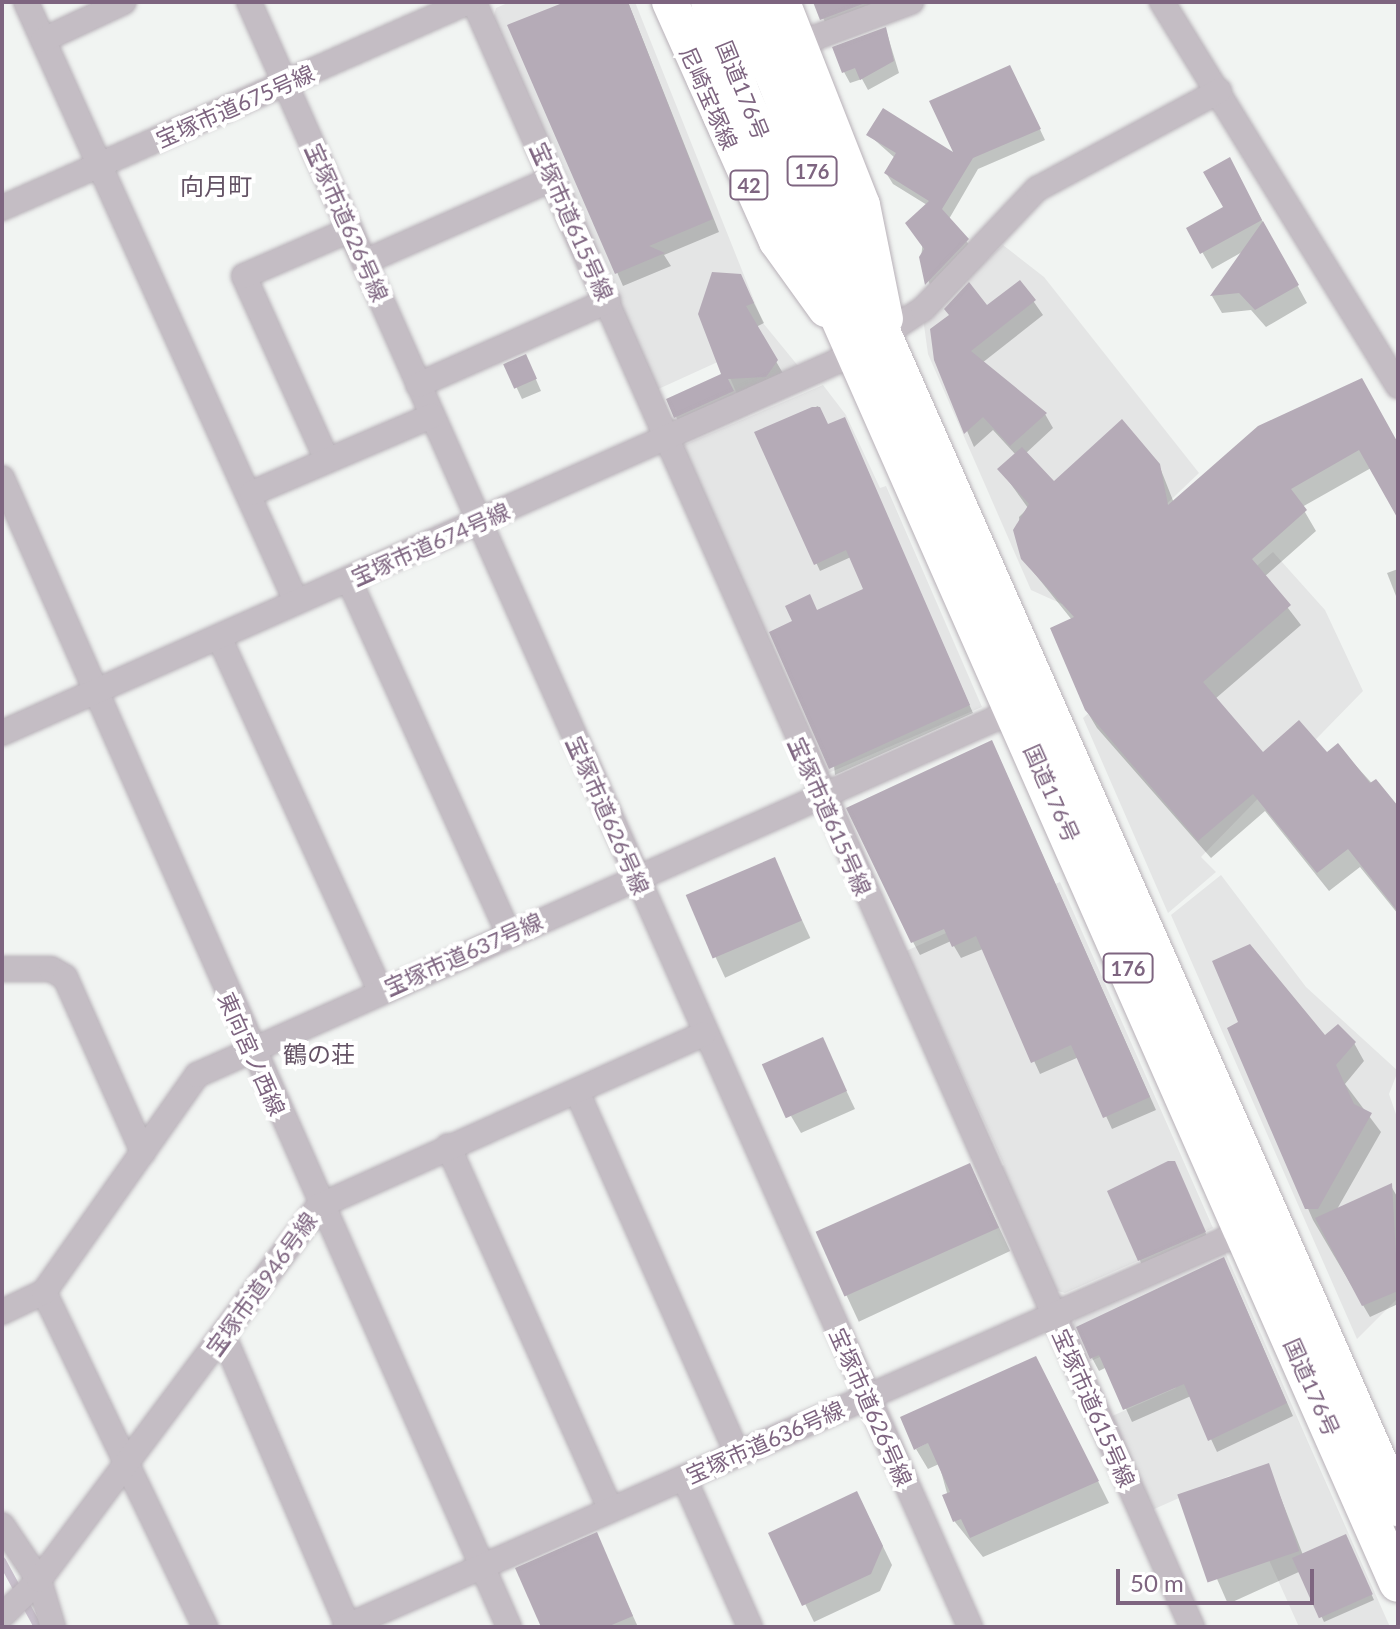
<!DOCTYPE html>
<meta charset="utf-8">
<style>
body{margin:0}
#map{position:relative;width:1400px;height:1629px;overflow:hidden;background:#f1f4f2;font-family:Lato,"Noto Sans JP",sans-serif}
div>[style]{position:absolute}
.built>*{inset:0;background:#e4e5e5}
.shadow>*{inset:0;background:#0003;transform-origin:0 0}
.stream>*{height:8px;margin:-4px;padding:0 4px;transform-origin:4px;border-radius:4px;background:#c8bfcc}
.building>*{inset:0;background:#b5abb7;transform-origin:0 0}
.roads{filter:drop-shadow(0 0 2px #b8b1b8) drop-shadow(0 0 2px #b8b1b8)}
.minor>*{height:24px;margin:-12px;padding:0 12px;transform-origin:12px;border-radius:12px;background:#c4bdc4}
.primary>*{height:36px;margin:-18px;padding:0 18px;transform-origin:18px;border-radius:18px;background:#fff}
.trunk>*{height:38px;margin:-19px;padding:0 19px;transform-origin:19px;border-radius:19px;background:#fff}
span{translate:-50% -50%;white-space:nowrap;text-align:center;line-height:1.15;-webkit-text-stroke:8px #fff;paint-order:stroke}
.shield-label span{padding:2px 6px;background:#fff;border:2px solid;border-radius:6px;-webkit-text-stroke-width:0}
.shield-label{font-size:20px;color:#7e6580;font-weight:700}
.street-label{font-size:22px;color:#7e6580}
.neighbourhood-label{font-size:24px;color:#645365}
.frame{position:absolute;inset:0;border:4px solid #7e6580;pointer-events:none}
.scale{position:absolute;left:1116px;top:1569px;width:198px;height:36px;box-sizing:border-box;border:4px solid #7e6580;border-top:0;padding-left:10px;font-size:24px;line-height:28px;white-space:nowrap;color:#7e6580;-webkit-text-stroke:6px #fff;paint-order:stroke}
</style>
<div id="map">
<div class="built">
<div style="clip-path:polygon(510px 2px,635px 2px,763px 323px,799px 367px,738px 396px,722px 360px,654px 391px,492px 22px,496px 8px)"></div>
<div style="clip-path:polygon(1003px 245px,1044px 277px,1199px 473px,1062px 604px,1031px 590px,928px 354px,923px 318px)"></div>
<div style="clip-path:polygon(823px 385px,846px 415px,880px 488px,886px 486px,982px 707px,824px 775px,682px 455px,684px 445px)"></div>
<div style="clip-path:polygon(1273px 552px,1325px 610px,1363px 691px,1201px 857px,1216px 872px,1168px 913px,1083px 718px)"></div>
<div style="clip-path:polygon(1221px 875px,1306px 987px,1398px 1071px,1389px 1094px,1398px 1120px,1398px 1298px,1357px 1339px,1171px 915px)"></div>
<div style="clip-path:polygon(1060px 882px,1213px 1228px,1065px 1293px,1051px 1289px,998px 1168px,1004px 1165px,906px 951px)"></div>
<div style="clip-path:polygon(1225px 1252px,1308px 1442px,1390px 1627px,1299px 1627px,1231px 1475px,1152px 1510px,1110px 1417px,1176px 1388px,1151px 1335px,1086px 1363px,1071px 1329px,1076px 1317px)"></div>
</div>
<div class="shadow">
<div style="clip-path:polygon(571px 2px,628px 2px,719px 232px,664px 255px,671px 266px,623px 286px,510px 26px)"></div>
<div style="clip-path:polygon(816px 2px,879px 2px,833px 40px)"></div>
<div style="clip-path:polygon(886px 30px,899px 73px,868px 90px,862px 79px,850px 83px,844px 72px)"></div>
<div style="clip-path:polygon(1016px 79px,1045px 140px,978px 169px,949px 219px,974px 251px,933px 294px,921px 258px,927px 205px,893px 184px,886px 173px,895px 158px,869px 135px,958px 157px)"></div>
<div style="clip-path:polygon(1238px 176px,1307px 303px,1266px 327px,1251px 310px,1222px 313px,1212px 296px,1244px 251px,1212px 269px,1189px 229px,1226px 208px)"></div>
<div style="clip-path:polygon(1020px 282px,1043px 315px,982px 363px,1045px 414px,1053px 428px,1025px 454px,1054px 484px,1159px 465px,1174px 503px,1259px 428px,1398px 444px,1398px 515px,1371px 468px,1302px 507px,1316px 531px,1264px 577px,1301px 625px,1215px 699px,1263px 754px,1326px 755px,1338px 746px,1398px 812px,1398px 914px,1360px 867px,1329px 891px,1265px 811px,1211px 858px,1097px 728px,1085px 708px,1072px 620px,1023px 559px,1019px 517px,1028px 508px,1000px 469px,1016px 455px,993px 430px,974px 447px,936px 359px)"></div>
<div style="clip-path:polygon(751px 297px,764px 323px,756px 327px,788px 382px,687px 437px,676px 417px,723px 376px,700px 314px)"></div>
<div style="clip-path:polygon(506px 365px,531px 368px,541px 391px,522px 399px)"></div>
<div style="clip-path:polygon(818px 406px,828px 426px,848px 427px,973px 713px,835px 775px,817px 612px,866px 590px,851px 557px,820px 571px,757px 433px)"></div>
<div style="clip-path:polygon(1398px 569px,1398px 601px,1387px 573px)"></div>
<div style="clip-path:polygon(998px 755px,1156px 1110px,1112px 1129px,1079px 1057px,1040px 1074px,983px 949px,961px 958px,951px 941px,920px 955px,913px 942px)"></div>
<div style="left:774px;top:860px;width:86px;height:94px;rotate:65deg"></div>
<div style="clip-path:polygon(1229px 1029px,1354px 1043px,1364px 1061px,1345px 1084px,1381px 1132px,1336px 1211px,1391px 1186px,1398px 1198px,1398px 1304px,1370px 1317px,1313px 1220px)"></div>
<div style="clip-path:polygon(822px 1040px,855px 1109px,801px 1133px,791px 1116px)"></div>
<div style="left:970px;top:1165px;width:95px;height:167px;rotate:65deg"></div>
<div style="left:1177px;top:1169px;width:74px;height:71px;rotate:66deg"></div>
<div style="clip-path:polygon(1230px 1272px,1293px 1416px,1217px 1452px,1191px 1396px,1132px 1422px,1107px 1367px,1099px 1371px,1092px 1358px)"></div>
<div style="clip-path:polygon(1047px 1379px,1109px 1503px,983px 1557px,955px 1522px,939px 1464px,928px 1469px,916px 1449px)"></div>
<div style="clip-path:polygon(1268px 1465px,1303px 1555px,1348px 1541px,1374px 1600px,1324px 1622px,1301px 1571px,1228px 1604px,1185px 1506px)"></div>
<div style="clip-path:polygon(857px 1493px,892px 1565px,880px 1591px,814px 1622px,771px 1534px)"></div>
<div style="clip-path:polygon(596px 1535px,638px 1627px,543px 1627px)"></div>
</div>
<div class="stream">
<div style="left:2px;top:1561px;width:75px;rotate:61.4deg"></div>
</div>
<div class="building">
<div style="clip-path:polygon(565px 2px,628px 2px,713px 219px,649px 246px,665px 253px,615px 274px,507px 25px)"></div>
<div style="clip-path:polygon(813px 2px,868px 2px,820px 20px)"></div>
<div style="clip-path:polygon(886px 27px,894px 61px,860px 80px,855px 68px,842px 73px,832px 47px)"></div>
<div style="clip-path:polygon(1010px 65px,1041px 129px,973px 158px,942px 209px,969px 239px,925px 285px,919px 257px,924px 249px,905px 223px,929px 201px,884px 173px,896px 153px,866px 135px,883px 108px,953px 152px,929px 101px)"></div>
<div style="clip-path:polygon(1230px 157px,1262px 220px,1200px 254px,1186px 228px,1223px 207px,1203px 172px)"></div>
<div style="clip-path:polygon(1263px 221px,1299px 285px,1255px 310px,1239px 293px,1210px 296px)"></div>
<div style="clip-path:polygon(712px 272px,741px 274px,754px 303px,746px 306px,778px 360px,766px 377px,728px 379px,734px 391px,674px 418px,666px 399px,721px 374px,698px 314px)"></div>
<div style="clip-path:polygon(1020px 280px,1036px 300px,971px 351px,1047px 413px,1010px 446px,983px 417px,964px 434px,934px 360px,930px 329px,949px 315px,944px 309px,969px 282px,987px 305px)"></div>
<div style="left:526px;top:354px;width:27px;height:25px;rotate:66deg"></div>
<div style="clip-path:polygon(1362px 378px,1398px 443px,1398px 519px,1359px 450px,1291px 489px,1307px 510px,1252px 559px,1291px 605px,1203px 682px,1263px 752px,1299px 720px,1327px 752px,1338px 743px,1370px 783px,1376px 779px,1398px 806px,1398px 912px,1348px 849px,1317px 873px,1253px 794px,1198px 841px,1085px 710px,1050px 628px,1074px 617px,1021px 559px,1013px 530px,1029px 504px,997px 469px,1022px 447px,1054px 481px,1122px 419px,1160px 464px,1168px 505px,1258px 426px)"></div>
<div style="clip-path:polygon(812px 407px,820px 407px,828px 424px,845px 417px,970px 705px,829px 769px,769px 632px,792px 621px,785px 606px,810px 594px,817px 610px,863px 589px,846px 550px,814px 565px,754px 432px)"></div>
<div style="clip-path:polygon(992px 740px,1150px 1097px,1103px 1118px,1071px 1045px,1031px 1063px,976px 936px,952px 947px,944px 929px,911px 943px,846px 808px)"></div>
<div style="left:775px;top:857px;width:69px;height:97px;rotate:67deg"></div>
<div style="clip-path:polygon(1250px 944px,1325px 1035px,1338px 1024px,1356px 1042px,1336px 1065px,1354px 1104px,1372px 1113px,1318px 1209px,1305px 1209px,1227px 1028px,1238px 1022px,1212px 961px)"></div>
<div style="left:823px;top:1037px;width:59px;height:67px;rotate:66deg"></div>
<div style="clip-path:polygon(1168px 1161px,1175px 1161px,1206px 1232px,1138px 1261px,1107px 1191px)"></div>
<div style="left:970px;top:1163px;width:71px;height:169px;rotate:66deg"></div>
<div style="clip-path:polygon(1392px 1183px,1398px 1291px,1362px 1306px,1315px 1218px)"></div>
<div style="clip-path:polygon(1224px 1257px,1287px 1403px,1208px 1441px,1184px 1384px,1123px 1410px,1099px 1355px,1090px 1359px,1076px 1327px)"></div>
<div style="clip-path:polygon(1036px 1356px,1099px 1481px,970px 1538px,961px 1519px,953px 1522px,942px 1495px,950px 1492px,928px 1443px,914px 1450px,900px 1417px)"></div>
<div style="left:1269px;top:1463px;width:93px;height:97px;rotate:71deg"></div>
<div style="clip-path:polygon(857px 1491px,883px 1546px,871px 1574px,802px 1606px,768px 1533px)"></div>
<div style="clip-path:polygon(597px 1532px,633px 1616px,607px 1627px,541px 1627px,515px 1568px)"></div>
<div style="left:1346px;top:1534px;width:66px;height:59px;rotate:66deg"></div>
</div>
<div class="roads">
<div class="minor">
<div style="left:26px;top:2px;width:657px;rotate:65.74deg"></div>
<div style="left:249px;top:2px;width:1778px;rotate:66.07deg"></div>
<div style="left:474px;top:2px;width:1777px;rotate:66.16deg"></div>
<div style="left:1162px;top:2px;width:451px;rotate:58.4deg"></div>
<div style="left:43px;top:40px;width:89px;rotate:-25.1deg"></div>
<div style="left:798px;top:44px;width:121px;rotate:-20.4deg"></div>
<div style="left:2px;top:208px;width:510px;rotate:-23.85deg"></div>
<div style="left:364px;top:262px;width:206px;rotate:-23.8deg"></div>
<div style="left:418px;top:385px;width:208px;rotate:-23.9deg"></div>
<div style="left:327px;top:460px;width:202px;rotate:-114.3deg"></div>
<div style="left:244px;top:276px;width:116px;rotate:-23.5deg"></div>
<div style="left:2px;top:478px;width:1256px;rotate:66.19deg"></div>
<div style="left:252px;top:493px;width:196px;rotate:-23.2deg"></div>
<div style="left:349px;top:580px;width:388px;rotate:65.7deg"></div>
<div style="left:219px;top:637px;width:389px;rotate:65.5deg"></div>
<div style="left:2px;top:733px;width:935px;rotate:-23.99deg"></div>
<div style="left:856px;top:353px;width:80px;rotate:-33.3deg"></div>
<div style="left:923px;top:309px;width:166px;rotate:-46.5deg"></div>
<div style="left:1037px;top:189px;width:207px;rotate:-28.3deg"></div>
<div style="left:2px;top:969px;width:49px"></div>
<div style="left:51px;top:969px;width:16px;rotate:30deg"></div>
<div style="left:65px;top:977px;width:192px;rotate:66deg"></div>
<div style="left:578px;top:1094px;width:393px;rotate:66.1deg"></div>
<div style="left:448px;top:1146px;width:398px;rotate:65.9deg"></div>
<div style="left:44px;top:1292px;width:372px;rotate:64.3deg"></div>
<div style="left:2px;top:1312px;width:47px;rotate:-25.5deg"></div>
<div style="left:44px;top:1292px;width:266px;rotate:-54.8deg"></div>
<div style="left:197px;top:1075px;width:896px;rotate:-24.05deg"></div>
<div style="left:224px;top:1337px;width:314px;rotate:66.8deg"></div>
<div style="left:684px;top:1478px;width:163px;rotate:66.1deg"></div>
<div style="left:2px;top:1525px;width:66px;rotate:56.1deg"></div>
<div style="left:39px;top:1580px;width:49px;rotate:73.4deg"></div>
<div style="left:2px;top:1616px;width:52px;rotate:-44.2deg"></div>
<div style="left:39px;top:1580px;width:467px;rotate:-53.2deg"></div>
<div style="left:319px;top:1206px;width:421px;rotate:-24.1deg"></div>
<div style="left:345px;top:1627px;width:995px;rotate:-23.76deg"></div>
</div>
<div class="primary">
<div style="left:670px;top:2px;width:262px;rotate:65.9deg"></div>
<div style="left:777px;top:241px;width:84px;rotate:54.2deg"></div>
<div style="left:782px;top:2px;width:218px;rotate:68.5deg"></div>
<div style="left:862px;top:205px;width:116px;rotate:78.6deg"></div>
</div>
<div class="trunk">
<div style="left:710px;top:2px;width:100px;rotate:71.4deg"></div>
<div style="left:742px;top:97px;width:1624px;rotate:66.18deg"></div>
<div style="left:745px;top:2px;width:237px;rotate:68.2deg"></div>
<div style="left:833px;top:222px;width:1404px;rotate:66.27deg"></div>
</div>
</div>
<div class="shield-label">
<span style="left:812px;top:171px">176</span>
<span style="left:749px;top:185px">42</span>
<span style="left:1128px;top:968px">176</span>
</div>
<div class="street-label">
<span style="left:743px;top:90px;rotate:68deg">国道176号</span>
<span style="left:709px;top:98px;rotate:66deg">尼崎宝塚線</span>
<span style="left:235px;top:106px;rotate:-24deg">宝塚市道675号線</span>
<span style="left:572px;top:221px;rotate:66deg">宝塚市道615号線</span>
<span style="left:347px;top:222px;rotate:66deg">宝塚市道626号線</span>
<span style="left:430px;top:544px;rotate:-24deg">宝塚市道674号線</span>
<span style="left:1052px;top:793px;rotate:66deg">国道176号</span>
<span style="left:608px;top:815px;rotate:66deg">宝塚市道626号線</span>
<span style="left:830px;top:816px;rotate:66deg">宝塚市道615号線</span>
<span style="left:463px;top:954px;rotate:-24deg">宝塚市道637号線</span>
<span style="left:252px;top:1054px;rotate:66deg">東向宮ノ西線</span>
<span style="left:261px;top:1284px;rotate:-54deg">宝塚市道946号線</span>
<span style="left:1312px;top:1387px;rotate:66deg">国道176号</span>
<span style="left:871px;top:1407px;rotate:66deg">宝塚市道626号線</span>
<span style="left:1094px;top:1408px;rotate:66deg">宝塚市道615号線</span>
<span style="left:765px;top:1442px;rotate:-24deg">宝塚市道636号線</span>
</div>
<div class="neighbourhood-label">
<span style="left:216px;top:186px">向月町</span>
<span style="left:319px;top:1054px">鶴の荘</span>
</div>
<div class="frame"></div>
<div class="scale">50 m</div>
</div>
